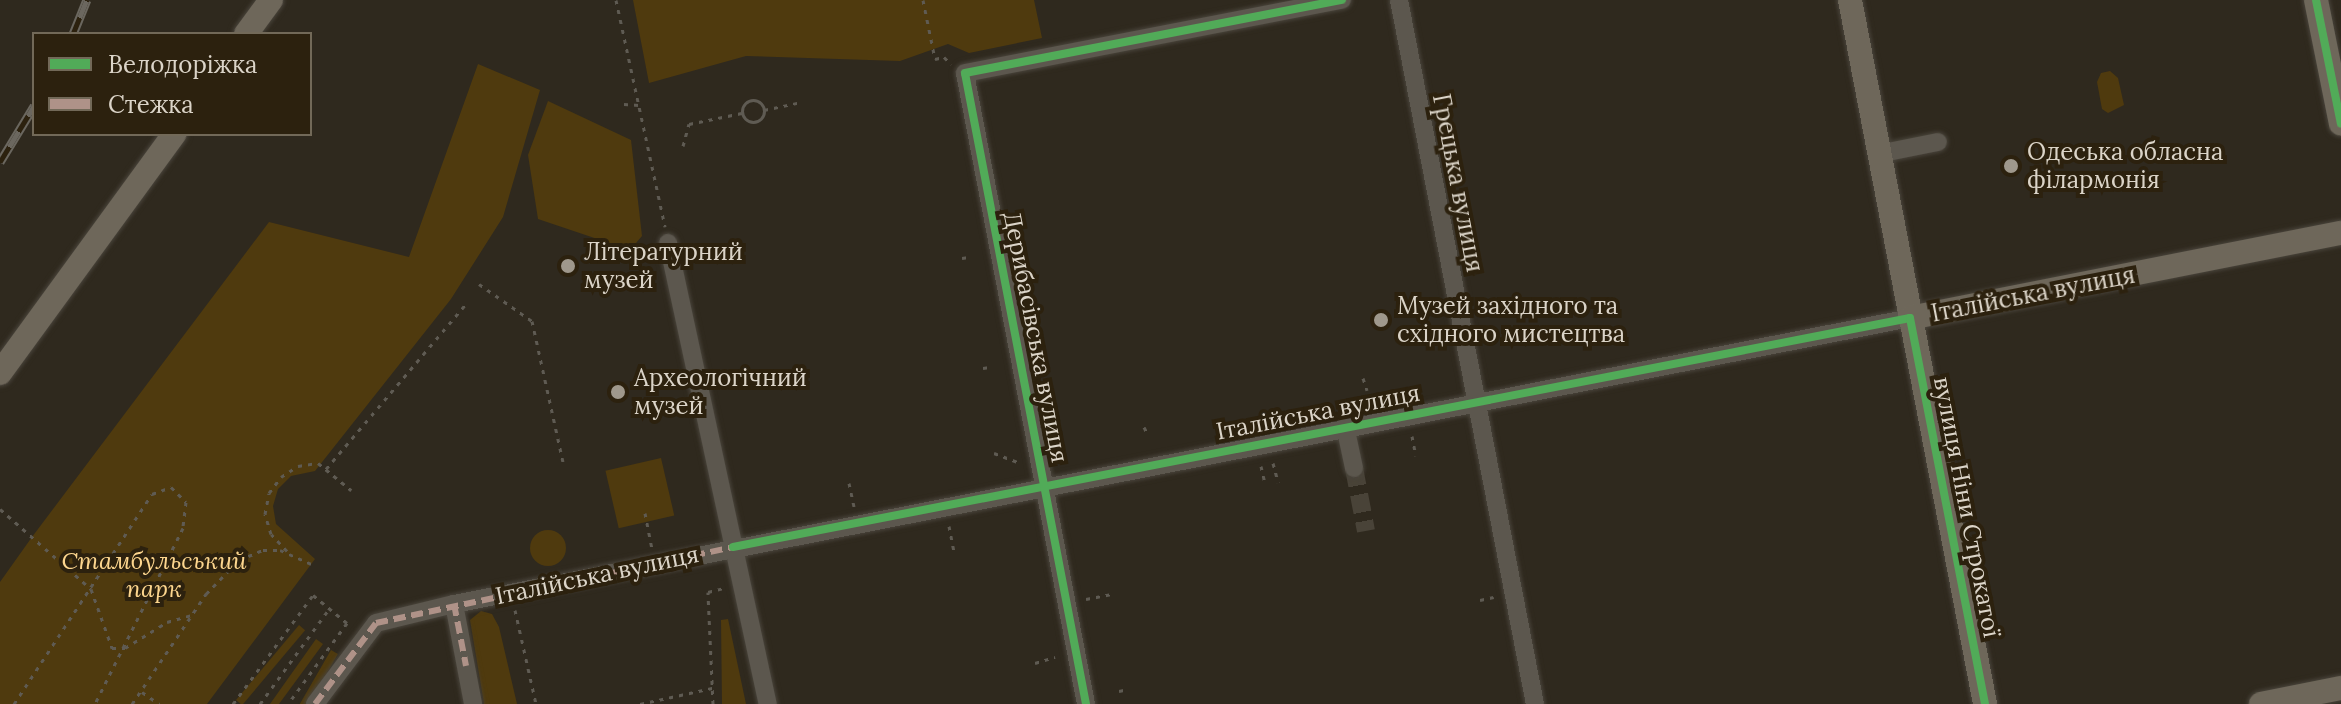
<!DOCTYPE html>
<meta charset="utf-8">
<style>
body{margin:0}
#map{position:relative;width:2341px;height:704px;overflow:hidden;background:#2f291e;font-family:Lora,serif}
div>[style]{position:absolute}
.green>*{inset:0;background:#4f3a0e;transform-origin:0 0}
.round{border-radius:50%}
.minor-tunnel>*{height:18px;margin-top:-9px;transform-origin:0;background:repeating-linear-gradient(90deg,#494338 0 18px,transparent 0 27px)}
.path>*{height:3px;margin-top:-1.5px;transform-origin:0;background:repeating-linear-gradient(90deg,#5f5b53 0 4px,transparent 0 10px)}
.path>.ring{margin:-1.5px;padding:0;box-sizing:content-box;background:none;border:3px solid #5f5b53;border-radius:50%}
.roads{filter:drop-shadow(0 0 2px #49443b) drop-shadow(0 0 2px #49443b)}
.minor>*{height:18px;margin:-9px;padding:0 9px;transform-origin:9px;border-radius:9px;background:#5c574e}
.major>*{height:24px;margin:-12px;padding:0 12px;transform-origin:12px;border-radius:12px;background:#6e675a}
.rail>*{height:9px;margin-top:-4.5px;transform-origin:0;background:repeating-linear-gradient(90deg,#2c210e 0 18px,#6b675f 0 36px);box-sizing:border-box;border-block:2px solid #6b675f}
.quiet>*{height:6px;margin-top:-3px;transform-origin:0;background:repeating-linear-gradient(90deg,#af9288 0 12px,transparent 0 18px)}
.cycleway>*{height:8px;margin:-4px;padding:0 4px;transform-origin:4px;border-radius:4px;background:#51ab58}
.dots>*{width:22px;height:22px;translate:-50% -50%;box-sizing:border-box;border:4px solid #2c210e;border-radius:50%}
span{translate:-50% -50%;white-space:nowrap;text-align:center;line-height:1.15;-webkit-text-stroke:8px #2c210e;paint-order:stroke}
.poi-label{font-size:24px;color:#dbd4c8}
.left{translate:0 -50%;text-align:left}
.street-label{font-size:24px;color:#dbd4c8}
.park-label{font-size:24px;color:#fdd68e;font-style:italic}
.legend{position:absolute;left:32px;top:32px;width:280px;height:104px;box-sizing:border-box;background:#2c210e;border:2px solid #726958;margin:0;padding:10px 14px;list-style:none;font-size:24px;color:#dbd4c8}
.legend li{display:flex;align-items:center;gap:16px;height:40px}
.legend b{width:40px;border:2px solid #726958}
</style>
<div id="map">
<div class="green">
<div style="clip-path:polygon(633px 0,1034px 0,1042px 38px,969px 53px,948px 44px,900px 61px,746px 56px,649px 83px)"></div>
<div style="clip-path:polygon(478px 64px,540px 90px,503px 217px,451px 299px,315px 471px,291px 476px,278px 489px,273px 506px,276px 524px,315px 559px,207px 704px,0 704px,0 582px,32px 537px,269px 222px,409px 257px)"></div>
<div style="clip-path:polygon(2110px 71px,2118px 78px,2124px 105px,2108px 113px,2102px 109px,2097px 82px,2101px 73px)"></div>
<div style="clip-path:polygon(548px 101px,631px 140px,642px 236px,630px 250px,538px 219px,528px 155px)"></div>
<div style="left:661px;top:458px;width:59px;height:57px;rotate:77deg"></div>
<div class="round" style="left:530px;top:530px;width:36px;height:36px"></div>
<div style="clip-path:polygon(481px 611px,492px 614px,499px 627px,517px 704px,484px 704px,470px 620px)"></div>
<div style="clip-path:polygon(728px 619px,746px 704px,722px 704px,721px 620px)"></div>
<div style="left:299px;top:625px;width:8px;height:98px;rotate:40deg"></div>
<div style="clip-path:polygon(316px 639px,323px 644px,279px 704px,270px 704px)"></div>
<div style="left:331px;top:650px;width:8px;height:66px;rotate:30deg"></div>
</div>
<div class="minor-tunnel">
<div style="left:1354px;top:468px;width:64px;rotate:79.2deg"></div>
</div>
<div class="path">
<div style="left:616px;top:0;width:232px;rotate:77.8deg"></div>
<div style="left:923px;top:0;width:60px;rotate:78.5deg"></div>
<div style="left:935px;top:59px;width:9px;rotate:-13deg"></div>
<div style="left:944px;top:57px;width:10px;rotate:45deg"></div>
<div class="ring" style="left:742px;top:100px;width:19px;height:19px"></div>
<div style="left:624px;top:104px;width:15px;rotate:4deg"></div>
<div style="left:764px;top:110px;width:39px;rotate:-12deg"></div>
<div style="left:683px;top:146px;width:23px;rotate:-75deg"></div>
<div style="left:689px;top:124px;width:54px;rotate:-11.7deg"></div>
<div style="left:962px;top:258px;width:7px;rotate:-8deg"></div>
<div style="left:479px;top:284px;width:65px;rotate:34.9deg"></div>
<div style="left:532px;top:321px;width:144px;rotate:77.6deg"></div>
<div style="left:983px;top:368px;width:7px;rotate:-8deg"></div>
<div style="left:1363px;top:378px;width:13px;rotate:72deg"></div>
<div style="left:1144px;top:427px;width:7px;rotate:63deg"></div>
<div style="left:1412px;top:436px;width:20px;rotate:79deg"></div>
<div style="left:994px;top:453px;width:26px;rotate:21deg"></div>
<div style="left:1273px;top:463px;width:20px;rotate:75deg"></div>
<div style="left:1261px;top:466px;width:18px;rotate:77deg"></div>
<div style="left:326px;top:469px;width:215px;rotate:-49.7deg"></div>
<div style="left:849px;top:483px;width:24px;rotate:78deg"></div>
<div style="left:0;top:509px;width:121px;rotate:41.3deg"></div>
<div style="left:91px;top:589px;width:63px;rotate:70.4deg"></div>
<div style="left:112px;top:648px;width:13px"></div>
<div style="left:125px;top:648px;width:49px;rotate:-31.8deg"></div>
<div style="left:167px;top:622px;width:26px;rotate:-16deg"></div>
<div style="left:645px;top:513px;width:37px;rotate:79deg"></div>
<div style="left:949px;top:526px;width:26px;rotate:79deg"></div>
<div style="left:287px;top:551px;width:23px;rotate:-133deg"></div>
<div style="left:271px;top:534px;width:21px;rotate:-107deg"></div>
<div style="left:265px;top:514px;width:21px;rotate:-79deg"></div>
<div style="left:269px;top:493px;width:20px;rotate:-53deg"></div>
<div style="left:281px;top:477px;width:20px;rotate:-33deg"></div>
<div style="left:298px;top:466px;width:20px;rotate:-9deg"></div>
<div style="left:318px;top:463px;width:43px;rotate:39.3deg"></div>
<div style="left:1086px;top:599px;width:25px;rotate:-11deg"></div>
<div style="left:1480px;top:600px;width:14px;rotate:-12deg"></div>
<div style="left:515px;top:610px;width:96px;rotate:77.4deg"></div>
<div style="left:1035px;top:663px;width:21px;rotate:-17deg"></div>
<div style="left:1119px;top:691px;width:10px;rotate:-11deg"></div>
<div style="left:142px;top:692px;width:21px;rotate:35deg"></div>
<div style="left:14px;top:704px;width:251px;rotate:-56.7deg"></div>
<div style="left:152px;top:494px;width:20px;rotate:-20deg"></div>
<div style="left:171px;top:487px;width:21px;rotate:45deg"></div>
<div style="left:186px;top:502px;width:26px;rotate:97deg"></div>
<div style="left:183px;top:528px;width:197px;rotate:116.6deg"></div>
<div style="left:132px;top:704px;width:133px;rotate:-56.1deg"></div>
<div style="left:206px;top:594px;width:47px;rotate:-45.9deg"></div>
<div style="left:239px;top:560px;width:26px;rotate:-23deg"></div>
<div style="left:263px;top:550px;width:17px"></div>
<div style="left:280px;top:550px;width:34px;rotate:24deg"></div>
<div style="left:233px;top:704px;width:135px;rotate:-53.7deg"></div>
<div style="left:313px;top:595px;width:44px;rotate:39.5deg"></div>
<div style="left:347px;top:623px;width:100px;rotate:126.1deg"></div>
<div style="left:260px;top:704px;width:117px;rotate:-54deg"></div>
<div style="left:640px;top:704px;width:74px;rotate:-12.5deg"></div>
<div style="left:713px;top:704px;width:112px;rotate:-92.6deg"></div>
<div style="left:708px;top:592px;width:16px;rotate:-14deg"></div>
</div>
<div class="roads">
<div class="minor">
<div style="left:1399px;top:0;width:717px;rotate:79.07deg"></div>
<div style="left:1878px;top:154px;width:61px;rotate:-11.3deg"></div>
<div style="left:668px;top:243px;width:472px;rotate:77.8deg"></div>
<div style="left:1345px;top:426px;width:43px;rotate:77.9deg"></div>
<div style="left:454px;top:604px;width:102px;rotate:79.2deg"></div>
<div style="left:315px;top:704px;width:101px;rotate:-53deg"></div>
<div style="left:376px;top:623px;width:80px;rotate:-13.7deg"></div>
<div style="left:454px;top:604px;width:1484px;rotate:-11.11deg"></div>
<div style="left:1086px;top:704px;width:642px;rotate:-100.86deg"></div>
<div style="left:965px;top:73px;width:384px;rotate:-11deg"></div>
</div>
<div class="major">
<div style="left:1850px;top:0;width:717px;rotate:79.14deg"></div>
<div style="left:2316px;top:0;width:126px;rotate:78.6deg"></div>
<div style="left:246px;top:34px;width:42px;rotate:-53.7deg"></div>
<div style="left:1910px;top:318px;width:439px;rotate:-11.2deg"></div>
<div style="left:0;top:373px;width:296px;rotate:-53.9deg"></div>
<div style="left:2261px;top:704px;width:82px;rotate:-11.3deg"></div>
</div>
</div>
<div class="rail">
<div style="left:73px;top:34px;width:37px;rotate:-68deg"></div>
<div style="left:0;top:162px;width:66px;rotate:-58.7deg"></div>
</div>
<div class="quiet">
<div style="left:454px;top:604px;width:63px;rotate:79deg"></div>
<div style="left:315px;top:704px;width:101px;rotate:-53deg"></div>
<div style="left:376px;top:623px;width:365px;rotate:-12deg"></div>
</div>
<div class="cycleway">
<div style="left:2316px;top:0;width:126px;rotate:78.6deg"></div>
<div style="left:733px;top:547px;width:1199px;rotate:-11.01deg"></div>
<div style="left:1910px;top:318px;width:393px;rotate:79deg"></div>
<div style="left:1086px;top:704px;width:642px;rotate:-100.86deg"></div>
<div style="left:965px;top:73px;width:384px;rotate:-11deg"></div>
</div>
<div class="dots">
<div style="left:2011px;top:166px;background:#9f988c"></div>
<div style="left:568px;top:266px;background:#9f988c"></div>
<div style="left:1381px;top:320px;background:#9f988c"></div>
<div style="left:618px;top:392px;background:#9f988c"></div>
</div>
<div class="poi-label">
<span class="left" style="left:2027px;top:166px">Одеська обласна<br>філармонія</span>
<span class="left" style="left:584px;top:266px">Літературний<br>музей</span>
<span class="left" style="left:1397px;top:320px">Музей західного та<br>східного мистецтва</span>
<span class="left" style="left:634px;top:392px">Археологічний<br>музей</span>
</div>
<div class="street-label">
<span style="left:1458px;top:183px;rotate:79deg">Грецька вулиця</span>
<span style="left:2033px;top:294px;rotate:-11deg">Італійська вулиця</span>
<span style="left:1036px;top:337px;rotate:79deg">Дерибасівська вулиця</span>
<span style="left:1318px;top:412px;rotate:-11deg">Італійська вулиця</span>
<span style="left:1967px;top:507px;rotate:79deg">вулиця Ніни Строкатої</span>
<span style="left:597px;top:575px;rotate:-12deg">Італійська вулиця</span>
</div>
<div class="park-label">
<span style="left:154px;top:575px">Стамбульський<br>парк</span>
</div>
<ul class="legend">
<li><b style="height:10px;background:#51ab58"></b>Велодоріжка</li>
<li><b style="height:10px;background:#af9288"></b>Стежка</li>
</ul>
</div>
